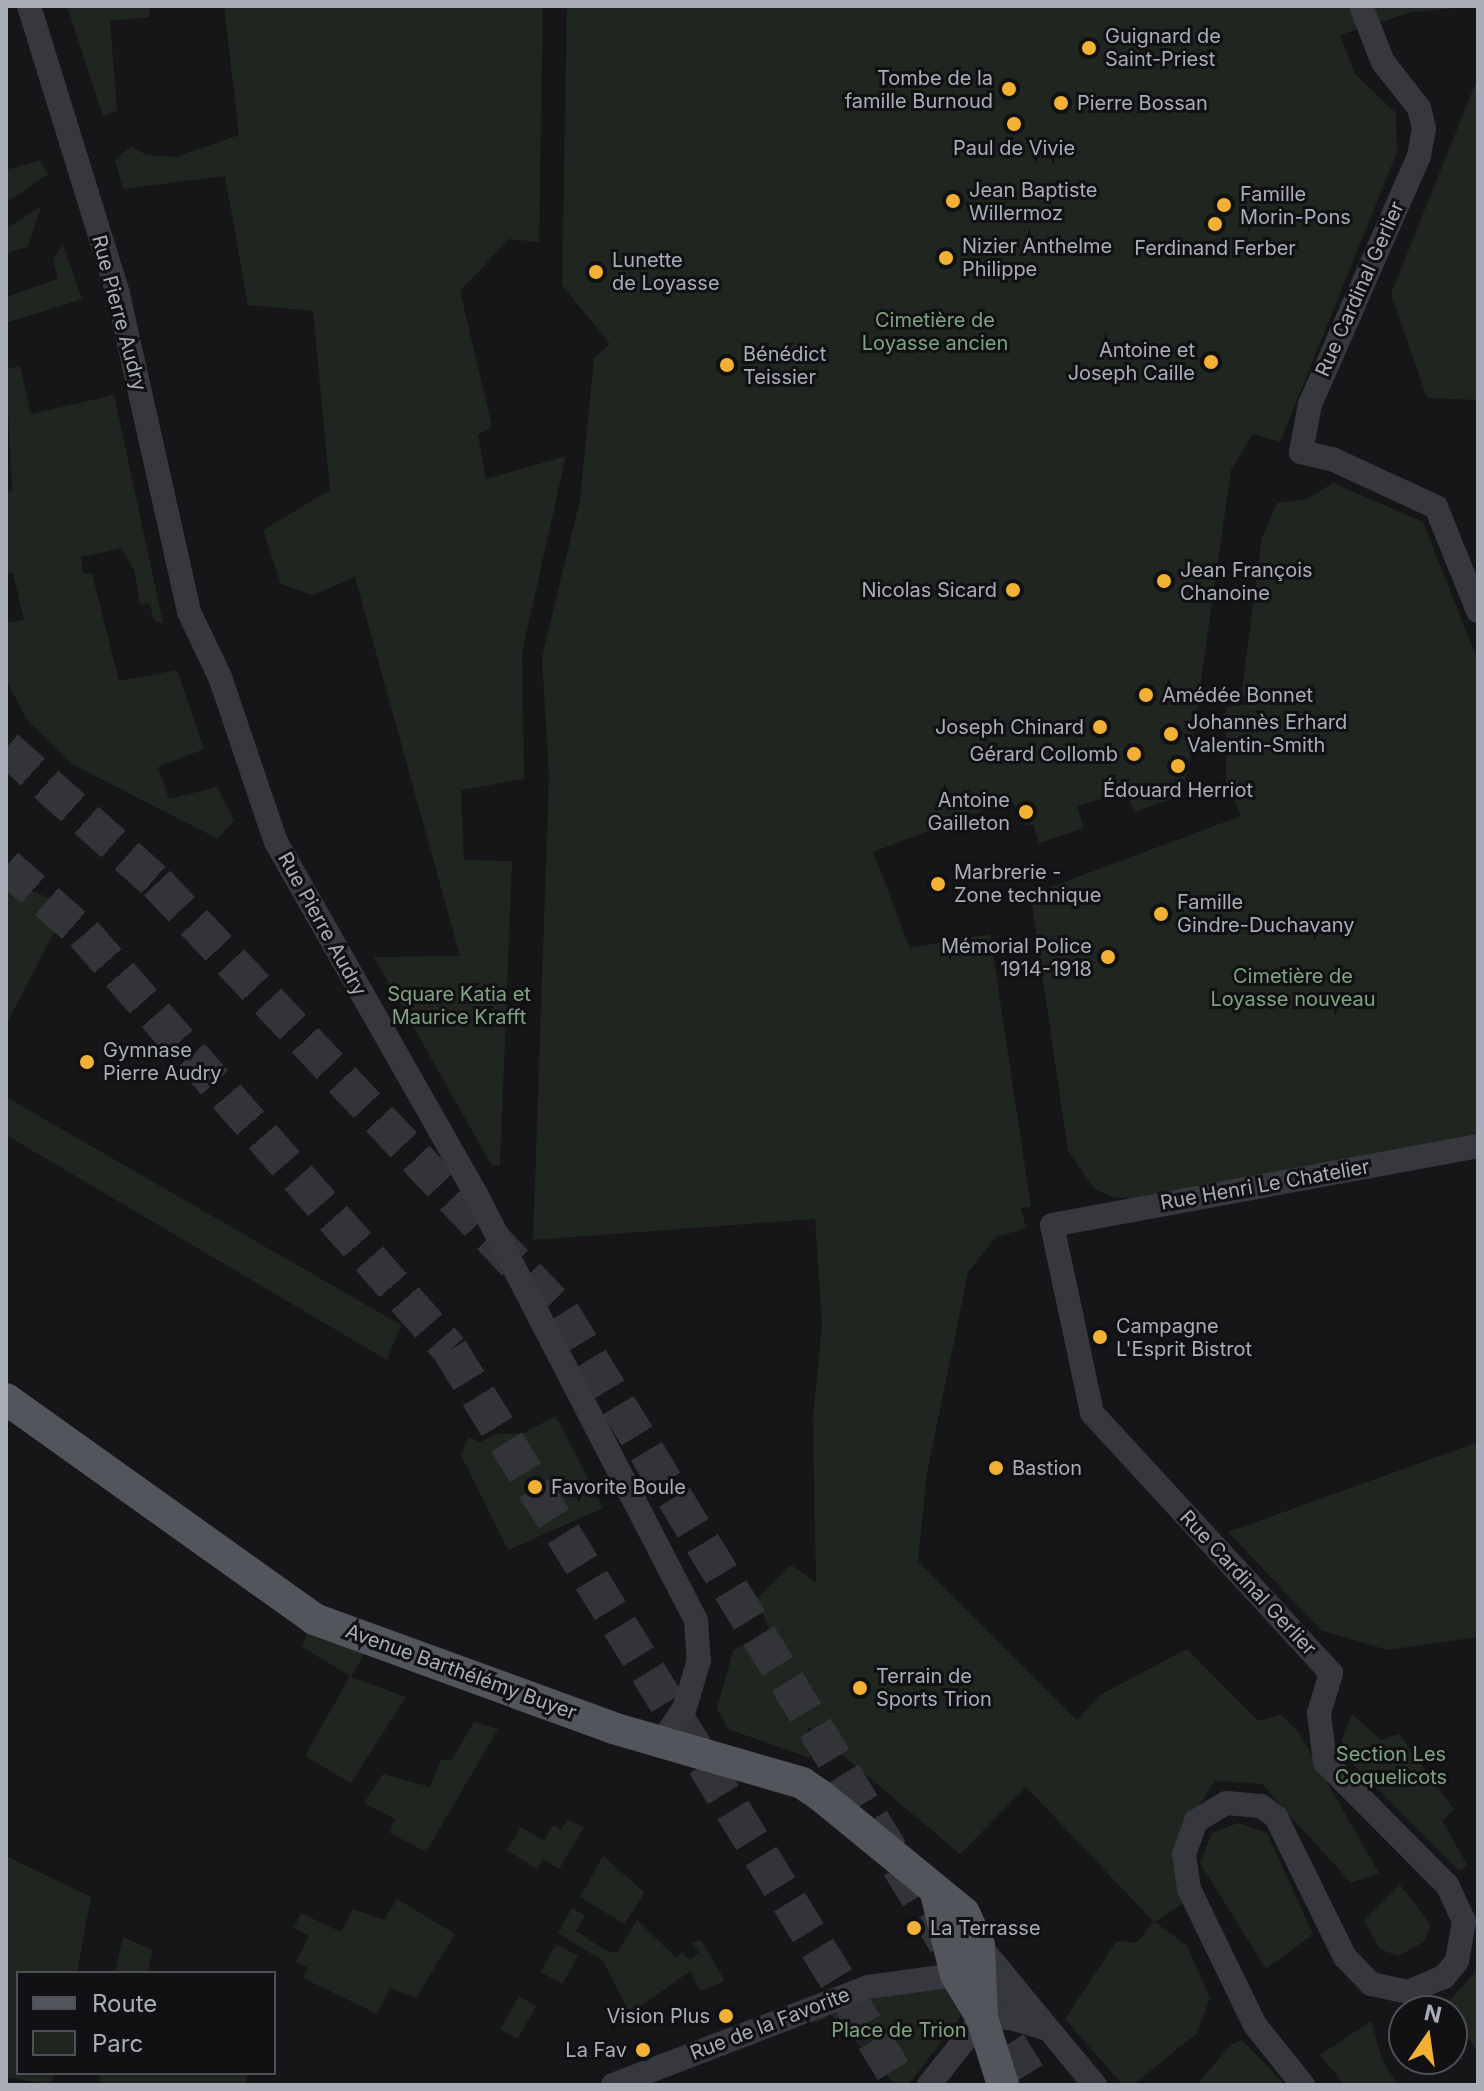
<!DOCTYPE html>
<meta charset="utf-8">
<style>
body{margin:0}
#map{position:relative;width:1484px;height:2091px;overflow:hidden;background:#161618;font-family:Inter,sans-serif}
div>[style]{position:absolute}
.green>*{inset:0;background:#1e261f;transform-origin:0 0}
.highway-tunnel>*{height:36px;margin-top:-18px;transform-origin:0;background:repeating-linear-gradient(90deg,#333438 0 36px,transparent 0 54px)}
.minor>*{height:24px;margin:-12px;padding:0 12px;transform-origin:12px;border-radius:12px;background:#37383d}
.major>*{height:32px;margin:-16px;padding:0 16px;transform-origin:16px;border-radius:16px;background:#53555c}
.dots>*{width:22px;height:22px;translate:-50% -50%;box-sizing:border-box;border:4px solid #111113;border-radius:50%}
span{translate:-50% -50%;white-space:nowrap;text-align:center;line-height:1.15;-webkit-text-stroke:6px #111113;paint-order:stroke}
.poi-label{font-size:20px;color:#a8adb8}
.left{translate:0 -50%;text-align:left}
.right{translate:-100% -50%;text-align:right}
.street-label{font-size:20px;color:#a8adb8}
.park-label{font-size:20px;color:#7fa381}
.frame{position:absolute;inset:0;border:8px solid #a8adb8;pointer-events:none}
.legend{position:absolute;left:16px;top:1971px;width:260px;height:104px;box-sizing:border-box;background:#111113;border:2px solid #4d4f55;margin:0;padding:10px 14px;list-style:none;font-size:24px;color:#a8adb8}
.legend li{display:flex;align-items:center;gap:16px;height:40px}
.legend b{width:40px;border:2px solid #4d4f55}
.north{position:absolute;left:1388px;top:1995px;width:80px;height:80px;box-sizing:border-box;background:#111113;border:2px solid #4d4f55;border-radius:50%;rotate:13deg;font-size:22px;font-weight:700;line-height:32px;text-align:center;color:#a8adb8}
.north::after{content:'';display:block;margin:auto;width:28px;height:36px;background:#f2b134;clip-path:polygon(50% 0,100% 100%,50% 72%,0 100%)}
</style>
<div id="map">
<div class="green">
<div style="clip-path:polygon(67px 6px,150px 6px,149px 17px,110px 21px,117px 111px,103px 116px)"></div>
<div style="clip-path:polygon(224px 6px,543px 6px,539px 242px,509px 239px,460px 291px,492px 426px,478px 435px,486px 479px,566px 456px,522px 652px,524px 779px,461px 790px,464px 860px,512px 861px,500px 1165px,492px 1166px,374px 957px,460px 956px,355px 577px,313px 595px,281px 584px,263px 530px,330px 490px,313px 311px,248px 305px,225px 176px,123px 189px,115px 160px,131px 146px,146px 155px,176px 157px,239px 135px)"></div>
<div style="clip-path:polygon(567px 6px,1478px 6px,1412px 12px,1340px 35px,1355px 74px,1396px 113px,1397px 152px,1280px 442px,1253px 434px,1231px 470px,1188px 772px,1178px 797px,1134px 812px,1126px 791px,1077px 806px,1084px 828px,1039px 843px,1033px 824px,1026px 826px,1011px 800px,873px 852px,910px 948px,990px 934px,1031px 1207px,1021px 1208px,1026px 1228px,996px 1237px,968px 1272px,927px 1473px,918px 1561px,1077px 1720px,1102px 1694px,1187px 1649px,1258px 1721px,1281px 1715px,1299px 1733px,1379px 1873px,1351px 1883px,1262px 1784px,1215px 1781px,1173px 1846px,1183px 1903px,1155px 1922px,1187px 1946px,1210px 1998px,1197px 2033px,1133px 2085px,1123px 2085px,1065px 2019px,1117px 1941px,1136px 1943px,1154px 1922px,1026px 1787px,960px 1854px,808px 1726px,810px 1758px,728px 1729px,717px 1708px,733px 1651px,747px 1642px,756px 1661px,777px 1650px,757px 1598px,791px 1565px,816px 1582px,813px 1418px,822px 1324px,815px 1219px,533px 1240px,549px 777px,542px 657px,580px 500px,594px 358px,610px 344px,562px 285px)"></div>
<div style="clip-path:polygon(1478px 77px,1478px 400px,1427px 398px,1391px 294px)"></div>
<div style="clip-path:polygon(40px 160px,48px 174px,6px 203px,6px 170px)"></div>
<div style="clip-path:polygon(41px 206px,28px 247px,6px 253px,6px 229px)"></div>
<div style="clip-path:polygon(63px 245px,82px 299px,6px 323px,6px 297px,58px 279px,53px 260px)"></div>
<div style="clip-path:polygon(20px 366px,31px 414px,114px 395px,163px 623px,155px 622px,149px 603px,140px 604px,134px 570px,121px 548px,81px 557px,83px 573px,92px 573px,119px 681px,177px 670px,204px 749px,158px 767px,169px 799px,217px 787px,234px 820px,218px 839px,72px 764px,27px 720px,6px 680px,6px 623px,24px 620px,13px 573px,6px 574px,6px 492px,12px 491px,6px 369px)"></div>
<div style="clip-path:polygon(1333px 483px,1423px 522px,1478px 661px,1478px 1135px,1135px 1199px,1112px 1197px,1094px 1188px,1068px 1151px,1032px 905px,1040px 891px,1241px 816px,1226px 783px,1226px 707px,1246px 704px,1242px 689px,1262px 537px,1277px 503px,1307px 499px)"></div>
<div style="clip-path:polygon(6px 878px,67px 907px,6px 1025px)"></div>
<div style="clip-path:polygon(6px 1097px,401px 1325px,387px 1360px,6px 1135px)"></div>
<div style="clip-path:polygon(556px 1416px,603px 1508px,508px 1550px,461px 1455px,468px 1437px,480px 1442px,495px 1434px,521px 1434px)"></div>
<div style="clip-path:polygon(1478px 1442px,1478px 1637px,1387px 1650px,1321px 1630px,1228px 1532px)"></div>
<div style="clip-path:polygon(308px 1629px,365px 1653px,351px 1677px,406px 1697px,351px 1783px,305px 1756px,350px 1676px,302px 1647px)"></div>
<div style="clip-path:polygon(1352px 1714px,1381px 1740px,1399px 1734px,1454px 1809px,1443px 1821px,1467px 1865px,1459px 1871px,1344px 1755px,1342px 1740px)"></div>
<div style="clip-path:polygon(474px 1722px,498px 1729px,426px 1852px,390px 1833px,395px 1819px,364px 1803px,383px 1774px,430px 1787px,441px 1759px,451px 1761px)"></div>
<div style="clip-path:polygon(567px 1820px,584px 1827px,559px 1869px,543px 1859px,537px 1869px,507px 1850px,521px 1827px,544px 1841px,554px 1825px,561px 1830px)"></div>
<div style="clip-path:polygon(1238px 1823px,1267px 1833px,1313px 1934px,1266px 1969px,1200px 1863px,1212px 1833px)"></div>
<div style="clip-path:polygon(6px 1856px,91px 1897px,77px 1973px,18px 1973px,18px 2073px,54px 2073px,51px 2085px,6px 2077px)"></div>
<div style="clip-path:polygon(603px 1856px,645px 1893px,624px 1924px,580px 1897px)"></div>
<div style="clip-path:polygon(1400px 1885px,1431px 1925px,1424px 1942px,1398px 1956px,1380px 1949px,1364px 1921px)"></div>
<div style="clip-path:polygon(397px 1899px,455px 1934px,416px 1998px,390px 1988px,377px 2014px,303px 1978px,308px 1968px,296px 1962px,309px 1936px,294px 1928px,301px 1913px,341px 1932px,353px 1909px,384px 1920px)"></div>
<div style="clip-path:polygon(572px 1908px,585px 1916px,576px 1931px,607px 1951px,617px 1953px,637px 1920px,675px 1957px,682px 1952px,690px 1960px,699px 1952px,691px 1943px,701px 1940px,725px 1981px,700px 1991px,690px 1971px,630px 2014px,603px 1961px,558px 1933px)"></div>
<div style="clip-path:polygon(123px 1937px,153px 1950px,148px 1973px,115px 1973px)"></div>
<div style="left:556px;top:1944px;width:25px;height:32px;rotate:29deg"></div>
<div style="clip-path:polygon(1478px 1968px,1478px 2054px,1448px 2003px)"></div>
<div style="clip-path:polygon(917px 1986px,949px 1989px,961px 2016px,908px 2085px,896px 2085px,831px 2015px,816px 2023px,811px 2017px)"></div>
<div style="left:519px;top:1996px;width:20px;height:38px;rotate:30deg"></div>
<div style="clip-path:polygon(1371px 2021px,1382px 2060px,1398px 2085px,1345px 2085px,1320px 2055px)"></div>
<div style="clip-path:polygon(1242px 2040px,1285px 2085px,1197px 2085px,1230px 2045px)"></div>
<div style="clip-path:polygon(101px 2073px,247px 2073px,245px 2085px,112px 2085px,98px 2081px)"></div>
</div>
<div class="highway-tunnel">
<div style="left:6px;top:748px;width:203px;rotate:41.8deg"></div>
<div style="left:157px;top:883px;width:591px;rotate:46.71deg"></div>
<div style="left:562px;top:1313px;width:739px;rotate:58.61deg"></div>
<div style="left:6px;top:866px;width:103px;rotate:41.1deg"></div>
<div style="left:84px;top:934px;width:554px;rotate:48.66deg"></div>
<div style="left:450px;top:1350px;width:863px;rotate:58.41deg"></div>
<div style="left:980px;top:1998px;width:102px;rotate:58.2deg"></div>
</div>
<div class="minor">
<div style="left:29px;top:6px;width:301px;rotate:72.8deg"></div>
<div style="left:118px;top:294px;width:326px;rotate:77.4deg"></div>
<div style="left:189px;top:612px;width:72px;rotate:64.5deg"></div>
<div style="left:220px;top:677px;width:174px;rotate:71.3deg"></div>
<div style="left:276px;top:842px;width:407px;rotate:60.4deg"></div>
<div style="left:477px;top:1196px;width:478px;rotate:62.7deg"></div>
<div style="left:696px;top:1621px;width:39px;rotate:86deg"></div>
<div style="left:699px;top:1660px;width:49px;rotate:106.6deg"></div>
<div style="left:685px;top:1707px;width:40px;rotate:124deg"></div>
<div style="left:1361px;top:6px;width:60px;rotate:68.6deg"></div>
<div style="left:1383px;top:62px;width:58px;rotate:52deg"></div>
<div style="left:1419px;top:108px;width:21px;rotate:76deg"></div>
<div style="left:1424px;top:128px;width:28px;rotate:100deg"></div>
<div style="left:1419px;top:156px;width:271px;rotate:113.7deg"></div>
<div style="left:1310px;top:404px;width:49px;rotate:100.6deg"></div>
<div style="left:1301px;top:452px;width:32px;rotate:13deg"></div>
<div style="left:1332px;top:459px;width:115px;rotate:24.8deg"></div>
<div style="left:1436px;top:507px;width:112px;rotate:68deg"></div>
<div style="left:979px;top:1945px;width:182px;rotate:50.4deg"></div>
<div style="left:613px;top:2085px;width:273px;rotate:-21deg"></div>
<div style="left:868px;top:1987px;width:89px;rotate:-7.8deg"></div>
<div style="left:956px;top:1975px;width:69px;rotate:20.3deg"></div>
<div style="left:929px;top:2085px;width:85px;rotate:-51.7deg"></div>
<div style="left:982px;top:2018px;width:29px"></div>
<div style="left:1011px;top:2018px;width:37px;rotate:17deg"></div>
<div style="left:1303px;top:2085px;width:77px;rotate:-128.7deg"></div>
<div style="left:1255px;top:2025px;width:151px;rotate:-115.9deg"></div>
<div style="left:1189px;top:1889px;width:35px;rotate:-98deg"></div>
<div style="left:1184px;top:1854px;width:35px;rotate:-70deg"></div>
<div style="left:1196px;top:1821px;width:35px;rotate:-31deg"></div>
<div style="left:1226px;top:1803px;width:35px;rotate:5deg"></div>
<div style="left:1261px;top:1806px;width:19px;rotate:36deg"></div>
<div style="left:1276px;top:1817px;width:156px;rotate:63.8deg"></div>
<div style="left:1345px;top:1957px;width:37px;rotate:46deg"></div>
<div style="left:1371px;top:1984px;width:38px;rotate:12deg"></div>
<div style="left:1408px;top:1992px;width:39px;rotate:-23deg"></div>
<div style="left:1444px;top:1977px;width:21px;rotate:-51deg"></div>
<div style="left:1457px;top:1961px;width:41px;rotate:-80.1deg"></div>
<div style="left:1464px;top:1921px;width:40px;rotate:-115deg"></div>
<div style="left:1447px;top:1885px;width:173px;rotate:-134.8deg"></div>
<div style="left:1325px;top:1762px;width:49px;rotate:-97deg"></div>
<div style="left:1319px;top:1713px;width:42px;rotate:-73.3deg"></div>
<div style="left:1331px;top:1673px;width:353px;rotate:-132.6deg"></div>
<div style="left:1092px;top:1413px;width:192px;rotate:-102deg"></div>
<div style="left:1052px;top:1225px;width:433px;rotate:-10.5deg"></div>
</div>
<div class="major">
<div style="left:6px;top:1399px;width:379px;rotate:35.5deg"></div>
<div style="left:314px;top:1619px;width:318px;rotate:20deg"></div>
<div style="left:613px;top:1728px;width:197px;rotate:16.2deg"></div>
<div style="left:802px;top:1783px;width:22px;rotate:34deg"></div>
<div style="left:820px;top:1795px;width:186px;rotate:39.3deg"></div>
<div style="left:964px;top:1913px;width:35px;rotate:65deg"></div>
<div style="left:979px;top:1945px;width:73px;rotate:87.6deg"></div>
<div style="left:982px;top:2018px;width:70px;rotate:72.6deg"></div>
<div style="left:937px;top:1897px;width:80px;rotate:76.3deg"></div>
<div style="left:956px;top:1975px;width:50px;rotate:58.8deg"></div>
</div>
<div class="dots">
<div style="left:1089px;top:48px;background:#f2b134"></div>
<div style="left:1009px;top:89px;background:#f2b134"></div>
<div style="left:1061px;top:103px;background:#f2b134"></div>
<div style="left:1014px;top:124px;background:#f2b134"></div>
<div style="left:953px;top:201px;background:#f2b134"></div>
<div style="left:1224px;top:205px;background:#f2b134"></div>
<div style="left:1215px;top:224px;background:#f2b134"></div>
<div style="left:946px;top:258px;background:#f2b134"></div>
<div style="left:596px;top:272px;background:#f2b134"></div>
<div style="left:1211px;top:362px;background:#f2b134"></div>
<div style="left:727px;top:365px;background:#f2b134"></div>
<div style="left:1164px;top:581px;background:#f2b134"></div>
<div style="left:1013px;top:590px;background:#f2b134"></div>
<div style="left:1146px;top:695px;background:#f2b134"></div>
<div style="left:1100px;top:727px;background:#f2b134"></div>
<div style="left:1171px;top:734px;background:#f2b134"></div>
<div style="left:1134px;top:754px;background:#f2b134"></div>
<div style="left:1178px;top:766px;background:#f2b134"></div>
<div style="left:1026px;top:812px;background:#f2b134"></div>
<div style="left:938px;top:884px;background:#f2b134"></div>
<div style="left:1161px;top:914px;background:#f2b134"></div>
<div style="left:1108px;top:957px;background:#f2b134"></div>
<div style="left:87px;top:1062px;background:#f2b134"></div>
<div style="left:1100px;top:1337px;background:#f2b134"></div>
<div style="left:996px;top:1468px;background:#f2b134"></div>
<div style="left:535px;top:1487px;background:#f2b134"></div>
<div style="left:860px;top:1688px;background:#f2b134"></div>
<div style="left:914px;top:1928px;background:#f2b134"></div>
<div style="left:726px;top:2016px;background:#f2b134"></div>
<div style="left:643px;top:2050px;background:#f2b134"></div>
</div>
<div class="poi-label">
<span class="left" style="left:1105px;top:48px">Guignard de<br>Saint-Priest</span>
<span class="right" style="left:993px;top:90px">Tombe de la<br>famille Burnoud</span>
<span class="left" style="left:1077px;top:103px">Pierre Bossan</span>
<span style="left:1014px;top:148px">Paul de Vivie</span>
<span class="left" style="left:969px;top:202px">Jean Baptiste<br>Willermoz</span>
<span class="left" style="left:1240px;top:206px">Famille<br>Morin-Pons</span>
<span class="left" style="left:962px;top:258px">Nizier Anthelme<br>Philippe</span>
<span style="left:1215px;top:248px">Ferdinand Ferber</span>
<span class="left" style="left:612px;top:272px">Lunette<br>de Loyasse</span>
<span class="right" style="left:1195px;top:362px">Antoine et<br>Joseph Caille</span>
<span class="left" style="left:743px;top:366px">Bénédict<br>Teissier</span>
<span class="left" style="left:1180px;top:582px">Jean François<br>Chanoine</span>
<span class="right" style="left:997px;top:590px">Nicolas Sicard</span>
<span class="left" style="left:1162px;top:695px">Amédée Bonnet</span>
<span class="left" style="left:1187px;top:734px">Johannès Erhard<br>Valentin-Smith</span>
<span class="right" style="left:1084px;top:727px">Joseph Chinard</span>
<span class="right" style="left:1118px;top:754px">Gérard Collomb</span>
<span style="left:1178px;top:790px">Édouard Herriot</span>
<span class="right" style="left:1010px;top:812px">Antoine<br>Gailleton</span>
<span class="left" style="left:954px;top:884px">Marbrerie -<br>Zone technique</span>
<span class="left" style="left:1177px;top:914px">Famille<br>Gindre-Duchavany</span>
<span class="right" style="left:1092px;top:958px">Mémorial Police<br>1914-1918</span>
<span class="left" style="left:103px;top:1062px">Gymnase<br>Pierre Audry</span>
<span class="left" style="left:1116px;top:1338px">Campagne<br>L'Esprit Bistrot</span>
<span class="left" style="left:1012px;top:1468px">Bastion</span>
<span class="left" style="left:551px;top:1487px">Favorite Boule</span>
<span class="left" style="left:876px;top:1688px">Terrain de<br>Sports Trion</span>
<span class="left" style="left:930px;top:1928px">La Terrasse</span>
<span class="right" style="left:710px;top:2016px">Vision Plus</span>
<span class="right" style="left:627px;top:2050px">La Fav</span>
</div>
<div class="street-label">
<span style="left:1360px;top:289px;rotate:-66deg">Rue Cardinal Gerlier</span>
<span style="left:119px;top:313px;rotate:75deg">Rue Pierre Audry</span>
<span style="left:322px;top:924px;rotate:61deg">Rue Pierre Audry</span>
<span style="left:1265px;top:1185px;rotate:-10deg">Rue Henri Le Chatelier</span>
<span style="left:1248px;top:1583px;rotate:47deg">Rue Cardinal Gerlier</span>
<span style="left:461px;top:1672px;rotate:20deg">Avenue Barthélémy Buyer</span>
<span style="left:770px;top:2024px;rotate:-21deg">Rue de la Favorite</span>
</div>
<div class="park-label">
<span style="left:935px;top:332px">Cimetière de<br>Loyasse ancien</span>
<span style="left:1293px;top:988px">Cimetière de<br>Loyasse nouveau</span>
<span style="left:459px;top:1006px">Square Katia et<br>Maurice Krafft</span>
<span style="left:1391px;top:1766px">Section Les<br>Coquelicots</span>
<span style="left:899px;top:2030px">Place de Trion</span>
</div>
<div class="frame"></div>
<ul class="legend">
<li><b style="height:10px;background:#53555c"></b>Route</li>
<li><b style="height:22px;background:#1e261f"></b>Parc</li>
</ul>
<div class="north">N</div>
</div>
